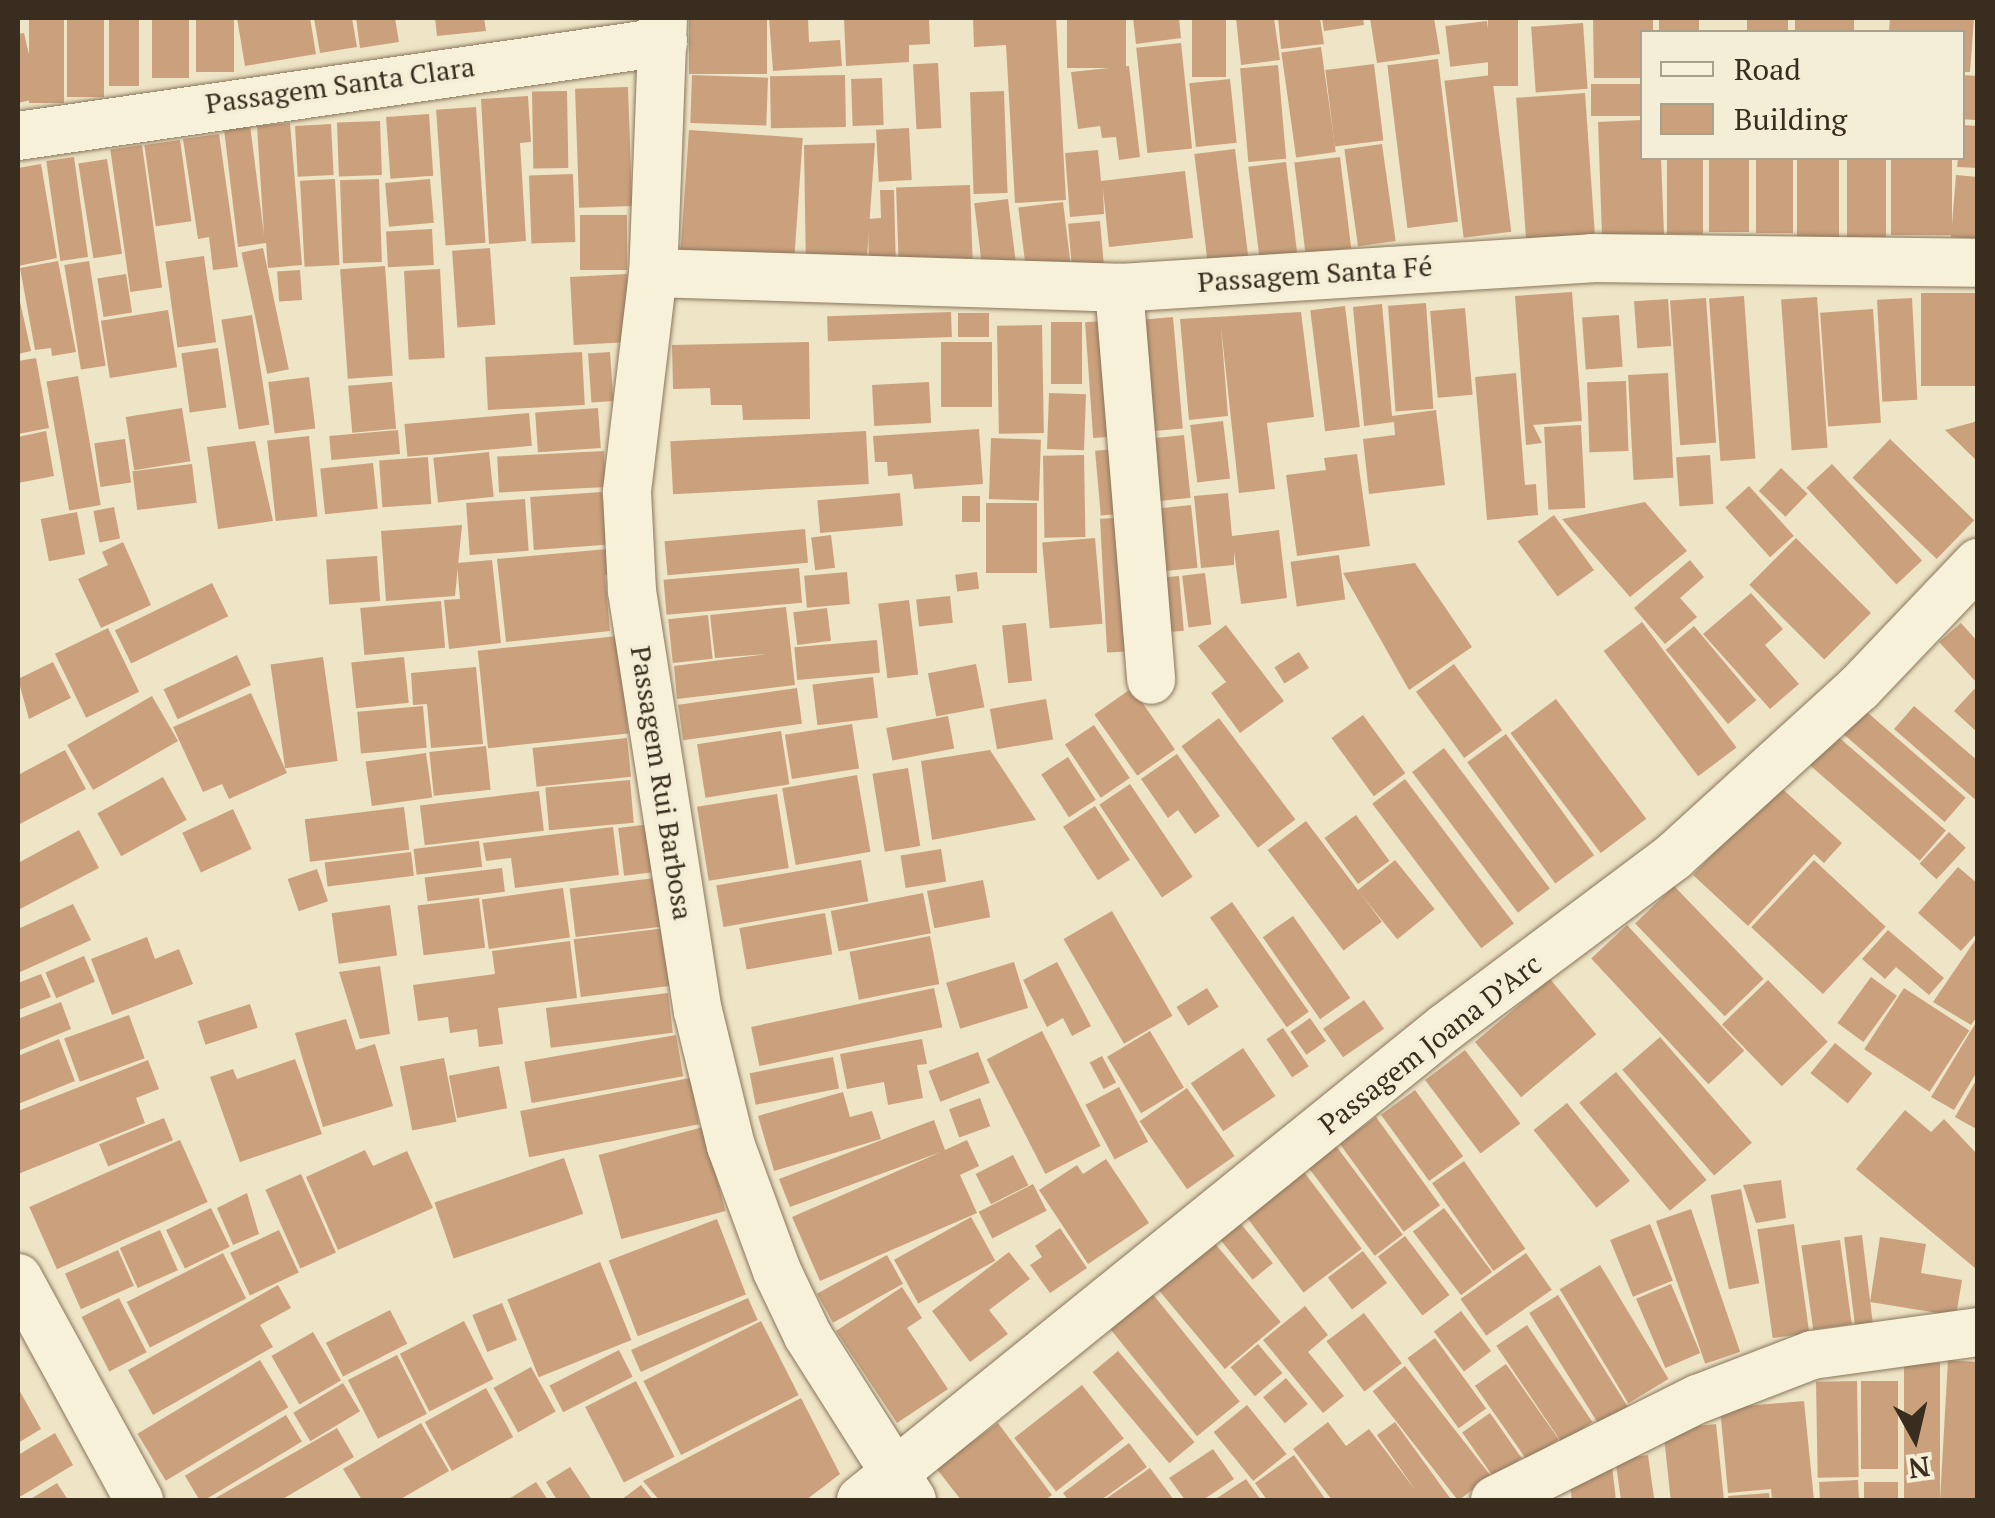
<!DOCTYPE html>
<meta charset="utf-8">
<style>
body{margin:0}
#map{position:relative;width:1995px;height:1518px;overflow:hidden;background:#eee4c6;font-family:"PT Serif",serif}
div>[style]{position:absolute}
.building>*{inset:0;background:#cba17d;transform-origin:0 0}
.roads{filter:drop-shadow(0 0 2px #89765c) drop-shadow(0 0 2px #89765c)}
.minor>*{height:48px;margin:-24px;padding:0 24px;transform-origin:24px;border-radius:24px;background:#f8f1da}
span{translate:-50% -50%;white-space:nowrap;text-align:center;line-height:1.15;-webkit-text-stroke:8px #f5eed6;paint-order:stroke}
.street-label{font-size:28px;color:#392d20}
.frame{position:absolute;inset:0;border:20px solid #392d20;pointer-events:none}
.legend{position:absolute;left:1640px;top:30px;width:325px;height:130px;box-sizing:border-box;background:#f5eed6;border:2px solid #aaa18d;margin:0;padding:12px 18px;list-style:none;font-size:30px;color:#392d20}
.legend li{display:flex;align-items:center;gap:20px;height:50px}
.legend b{width:50px;border:2px solid #aaa18d}
.north{position:absolute;left:1865px;top:1388px;width:100px;height:100px;-webkit-text-stroke:8px #f5eed6;paint-order:stroke;rotate:172deg;font-size:28px;font-weight:700;line-height:40px;text-align:center;color:#392d20}
.north::after{content:'';display:block;margin:auto;width:35px;height:45px;background:#392d20;clip-path:polygon(50% 0,100% 100%,50% 72%,0 100%)}
</style>
<div id="map">
<div class="building">
<div style="left:29px;top:18px;width:35px;height:85px"></div>
<div style="left:67px;top:18px;width:37px;height:79px"></div>
<div style="left:109px;top:18px;width:30px;height:68px"></div>
<div style="left:152px;top:18px;width:37px;height:60px"></div>
<div style="left:196px;top:18px;width:38px;height:54px"></div>
<div style="clip-path:polygon(237px 18px,310px 18px,316px 54px,245px 66px)"></div>
<div style="clip-path:polygon(314px 18px,352px 18px,357px 47px,320px 53px)"></div>
<div style="clip-path:polygon(356px 18px,395px 18px,399px 42px,360px 48px)"></div>
<div style="clip-path:polygon(435px 18px,484px 18px,486px 31px,437px 36px)"></div>
<div style="left:689px;top:18px;width:78px;height:56px"></div>
<div style="clip-path:polygon(769px 18px,808px 18px,809px 42px,840px 40px,842px 66px,773px 71px)"></div>
<div style="clip-path:polygon(844px 18px,929px 18px,930px 44px,909px 45px,909px 62px,846px 66px)"></div>
<div style="clip-path:polygon(973px 18px,1056px 18px,1066px 200px,1015px 203px,1006px 45px,974px 47px)"></div>
<div style="left:1067px;top:18px;width:59px;height:50px"></div>
<div style="clip-path:polygon(1133px 18px,1179px 18px,1181px 38px,1136px 44px)"></div>
<div style="left:1192px;top:18px;width:34px;height:59px"></div>
<div style="clip-path:polygon(1236px 18px,1274px 18px,1280px 60px,1241px 65px)"></div>
<div style="clip-path:polygon(1278px 18px,1320px 18px,1324px 44px,1281px 49px)"></div>
<div style="clip-path:polygon(1322px 18px,1363px 18px,1364px 25px,1324px 31px)"></div>
<div style="clip-path:polygon(1370px 18px,1434px 18px,1440px 54px,1377px 63px)"></div>
<div style="left:1488px;top:18px;width:30px;height:68px"></div>
<div style="clip-path:polygon(1593px 18px,1653px 18px,1653px 32px,1642px 32px,1642px 78px,1594px 78px)"></div>
<div style="left:1659px;top:18px;width:40px;height:14px"></div>
<div style="left:1747px;top:18px;width:41px;height:14px"></div>
<div style="left:1795px;top:18px;width:59px;height:14px"></div>
<div style="clip-path:polygon(1890px 18px,1974px 18px,1970px 72px,1962px 72px,1962px 32px,1889px 32px)"></div>
<div style="left:1487px;top:21px;width:41px;height:42px;rotate:83deg"></div>
<div style="left:1583px;top:23px;width:66px;height:52px;rotate:86deg"></div>
<div style="clip-path:polygon(24px 33px,39px 98px,18px 103px,18px 34px)"></div>
<div style="left:1181px;top:43px;width:106px;height:45px;rotate:84deg"></div>
<div style="left:1321px;top:47px;width:106px;height:40px;rotate:82deg"></div>
<div style="left:1438px;top:59px;width:164px;height:51px;rotate:83deg"></div>
<div style="left:938px;top:63px;width:65px;height:25px;rotate:87deg"></div>
<div style="left:1374px;top:64px;width:77px;height:49px;rotate:83deg"></div>
<div style="left:1278px;top:65px;width:94px;height:38px;rotate:85deg"></div>
<div style="clip-path:polygon(1129px 66px,1140px 157px,1119px 160px,1116px 137px,1102px 138px,1100px 126px,1078px 129px,1071px 72px)"></div>
<div style="left:692px;top:75px;width:76px;height:48px;rotate:2deg"></div>
<div style="left:845px;top:75px;width:52px;height:75px;rotate:89deg"></div>
<div style="left:1492px;top:75px;width:158px;height:48px;rotate:83deg"></div>
<div style="left:1962px;top:75px;width:16px;height:44px;rotate:4deg"></div>
<div style="left:882px;top:78px;width:47px;height:31px;rotate:88deg"></div>
<div style="left:1230px;top:79px;width:64px;height:41px;rotate:84deg"></div>
<div style="left:1642px;top:84px;width:32px;height:51px;rotate:90deg"></div>
<div style="left:628px;top:87px;width:119px;height:53px;rotate:88deg"></div>
<div style="left:567px;top:91px;width:77px;height:35px;rotate:89deg"></div>
<div style="left:1004px;top:91px;width:102px;height:34px;rotate:88deg"></div>
<div style="left:1585px;top:93px;width:141px;height:69px;rotate:86deg"></div>
<div style="clip-path:polygon(528px 96px,531px 142px,520px 143px,526px 241px,489px 244px,481px 99px)"></div>
<div style="left:476px;top:107px;width:136px;height:40px;rotate:86deg"></div>
<div style="left:429px;top:114px;width:62px;height:43px;rotate:86deg"></div>
<div style="clip-path:polygon(1642px 120px,1642px 158px,1661px 158px,1664px 234px,1602px 236px,1598px 122px)"></div>
<div style="left:380px;top:121px;width:54px;height:43px;rotate:88deg"></div>
<div style="clip-path:polygon(290px 123px,302px 265px,268px 268px,266px 243px,238px 247px,224px 129px,250px 125px,264px 235px,257px 126px)"></div>
<div style="left:331px;top:124px;width:51px;height:36px;rotate:87deg"></div>
<div style="clip-path:polygon(1962px 125px,1978px 126px,1978px 168px,1957px 167px)"></div>
<div style="left:909px;top:128px;width:52px;height:33px;rotate:87deg"></div>
<div style="left:689px;top:130px;width:114px;height:129px;rotate:4deg"></div>
<div style="clip-path:polygon(219px 134px,238px 267px,213px 270px,209px 237px,198px 239px,183px 139px)"></div>
<div style="left:180px;top:140px;width:82px;height:36px;rotate:82deg"></div>
<div style="clip-path:polygon(875px 143px,866px 271px,806px 272px,804px 145px)"></div>
<div style="left:1382px;top:144px;width:98px;height:38px;rotate:82deg"></div>
<div style="left:142px;top:145px;width:144px;height:32px;rotate:82deg"></div>
<div style="left:1235px;top:149px;width:108px;height:41px;rotate:83deg"></div>
<div style="clip-path:polygon(1098px 150px,1101px 181px,1185px 171px,1193px 238px,1109px 247px,1103px 189px,1104px 214px,1070px 217px,1065px 153px)"></div>
<div style="left:74px;top:157px;width:101px;height:28px;rotate:82deg"></div>
<div style="left:1340px;top:157px;width:92px;height:46px;rotate:83deg"></div>
<div style="left:1667px;top:158px;width:36px;height:76px"></div>
<div style="left:1709px;top:158px;width:40px;height:74px"></div>
<div style="left:1756px;top:158px;width:37px;height:75px"></div>
<div style="left:1797px;top:158px;width:42px;height:82px"></div>
<div style="left:1847px;top:158px;width:39px;height:79px"></div>
<div style="left:1891px;top:158px;width:61px;height:77px"></div>
<div style="left:107px;top:159px;width:96px;height:29px;rotate:81deg"></div>
<div style="left:1286px;top:162px;width:93px;height:38px;rotate:83deg"></div>
<div style="clip-path:polygon(41px 164px,57px 258px,18px 266px,18px 168px)"></div>
<div style="left:573px;top:174px;width:68px;height:44px;rotate:88deg"></div>
<div style="clip-path:polygon(1956px 175px,1978px 177px,1978px 239px,1951px 237px)"></div>
<div style="left:335px;top:179px;width:86px;height:35px;rotate:87deg"></div>
<div style="left:379px;top:179px;width:83px;height:39px;rotate:88deg"></div>
<div style="left:430px;top:179px;width:44px;height:45px;rotate:85deg"></div>
<div style="left:970px;top:185px;width:87px;height:74px;rotate:88deg"></div>
<div style="clip-path:polygon(880px 190px,894px 190px,896px 272px,869px 272px,868px 219px,881px 218px)"></div>
<div style="left:1008px;top:199px;width:69px;height:34px;rotate:83deg"></div>
<div style="left:1063px;top:202px;width:68px;height:45px;rotate:83deg"></div>
<div style="left:580px;top:215px;width:47px;height:55px"></div>
<div style="left:1100px;top:221px;width:45px;height:32px;rotate:85deg"></div>
<div style="left:432px;top:229px;width:36px;height:46px;rotate:87deg"></div>
<div style="left:263px;top:248px;width:124px;height:22px;rotate:78deg"></div>
<div style="left:490px;top:248px;width:77px;height:38px;rotate:86deg"></div>
<div style="left:204px;top:256px;width:87px;height:39px;rotate:82deg"></div>
<div style="clip-path:polygon(58px 261px,76px 352px,52px 356px,51px 348px,35px 350px,20px 268px)"></div>
<div style="left:89px;top:261px;width:106px;height:25px;rotate:81deg"></div>
<div style="left:385px;top:266px;width:110px;height:45px;rotate:86deg"></div>
<div style="left:440px;top:269px;width:89px;height:36px;rotate:87deg"></div>
<div style="left:300px;top:270px;width:30px;height:23px;rotate:86deg"></div>
<div style="left:126px;top:274px;width:39px;height:29px;rotate:81deg"></div>
<div style="left:627px;top:274px;width:68px;height:57px;rotate:87deg"></div>
<div style="clip-path:polygon(1572px 292px,1582px 421px,1533px 425px,1542px 443px,1526px 445px,1515px 296px)"></div>
<div style="clip-path:polygon(18px 293px,31px 351px,18px 354px)"></div>
<div style="left:1978px;top:293px;width:93px;height:57px;rotate:90deg"></div>
<div style="left:1744px;top:296px;width:163px;height:35px;rotate:86deg"></div>
<div style="left:1817px;top:297px;width:151px;height:36px;rotate:86deg"></div>
<div style="left:1706px;top:298px;width:145px;height:36px;rotate:86deg"></div>
<div style="left:1912px;top:298px;width:102px;height:35px;rotate:87deg"></div>
<div style="left:1668px;top:299px;width:47px;height:34px;rotate:86deg"></div>
<div style="left:1426px;top:303px;width:106px;height:38px;rotate:86deg"></div>
<div style="clip-path:polygon(1382px 304px,1392px 416px,1436px 410px,1445px 485px,1369px 494px,1363px 439px,1395px 435px,1394px 422px,1364px 426px,1353px 307px)"></div>
<div style="left:1345px;top:306px;width:122px;height:35px;rotate:83deg"></div>
<div style="left:1465px;top:308px;width:87px;height:35px;rotate:85deg"></div>
<div style="left:1873px;top:309px;width:114px;height:53px;rotate:86deg"></div>
<div style="left:168px;top:310px;width:58px;height:68px;rotate:81deg"></div>
<div style="left:951px;top:312px;width:25px;height:124px;rotate:88deg"></div>
<div style="clip-path:polygon(1301px 312px,1314px 417px,1267px 423px,1275px 489px,1239px 493px,1221px 327px,1228px 416px,1189px 420px,1180px 319px)"></div>
<div style="left:958px;top:313px;width:31px;height:24px"></div>
<div style="left:252px;top:315px;width:111px;height:31px;rotate:81deg"></div>
<div style="left:1619px;top:315px;width:52px;height:37px;rotate:86deg"></div>
<div style="left:1173px;top:317px;width:112px;height:46px;rotate:85deg"></div>
<div style="left:1117px;top:320px;width:116px;height:32px;rotate:86deg"></div>
<div style="left:1051px;top:322px;width:31px;height:62px"></div>
<div style="left:1042px;top:325px;width:108px;height:45px;rotate:89deg"></div>
<div style="clip-path:polygon(809px 342px,810px 419px,743px 420px,742px 405px,711px 405px,710px 388px,673px 389px,672px 345px)"></div>
<div style="left:941px;top:342px;width:51px;height:65px"></div>
<div style="left:218px;top:348px;width:60px;height:37px;rotate:82deg"></div>
<div style="left:582px;top:352px;width:53px;height:97px;rotate:87deg"></div>
<div style="left:610px;top:352px;width:49px;height:22px;rotate:86deg"></div>
<div style="clip-path:polygon(36px 358px,49px 428px,18px 434px,18px 361px)"></div>
<div style="clip-path:polygon(1516px 373px,1525px 485px,1536px 484px,1538px 515px,1487px 520px,1475px 377px)"></div>
<div style="left:1668px;top:373px;width:105px;height:40px;rotate:87deg"></div>
<div style="left:78px;top:376px;width:131px;height:32px;rotate:80deg"></div>
<div style="left:309px;top:377px;width:52px;height:41px;rotate:83deg"></div>
<div style="left:1626px;top:381px;width:70px;height:39px;rotate:88deg"></div>
<div style="left:392px;top:382px;width:47px;height:44px;rotate:85deg"></div>
<div style="left:929px;top:382px;width:41px;height:57px;rotate:87deg"></div>
<div style="left:1049px;top:393px;width:37px;height:56px;rotate:2deg"></div>
<div style="left:182px;top:408px;width:54px;height:57px;rotate:81deg"></div>
<div style="left:598px;top:408px;width:40px;height:63px;rotate:86deg"></div>
<div style="left:529px;top:413px;width:33px;height:125px;rotate:85deg"></div>
<div style="left:1223px;top:421px;width:58px;height:33px;rotate:83deg"></div>
<div style="clip-path:polygon(1978px 421px,1978px 462px,1945px 430px)"></div>
<div style="left:1581px;top:425px;width:83px;height:37px;rotate:87deg"></div>
<div style="clip-path:polygon(979px 429px,983px 484px,914px 489px,912px 474px,888px 476px,887px 462px,875px 462px,873px 436px)"></div>
<div style="left:398px;top:430px;width:24px;height:69px;rotate:85deg"></div>
<div style="clip-path:polygon(46px 431px,54px 476px,18px 483px,18px 437px)"></div>
<div style="left:866px;top:431px;width:53px;height:196px;rotate:87deg"></div>
<div style="left:1184px;top:435px;width:63px;height:50px;rotate:84deg"></div>
<div style="left:309px;top:436px;width:81px;height:42px;rotate:84deg"></div>
<div style="left:991px;top:438px;width:50px;height:61px;rotate:2deg"></div>
<div style="left:125px;top:439px;width:44px;height:31px;rotate:82deg"></div>
<div style="left:1890px;top:439px;width:117px;height:54px;rotate:44deg"></div>
<div style="clip-path:polygon(255px 441px,273px 521px,218px 529px,207px 447px)"></div>
<div style="left:1127px;top:448px;width:65px;height:32px;rotate:85deg"></div>
<div style="left:604px;top:451px;width:36px;height:107px;rotate:87deg"></div>
<div style="left:489px;top:452px;width:45px;height:56px;rotate:84deg"></div>
<div style="clip-path:polygon(1357px 454px,1370px 546px,1297px 556px,1286px 475px,1326px 470px,1324px 458px)"></div>
<div style="left:1084px;top:455px;width:82px;height:41px;rotate:89deg"></div>
<div style="left:1710px;top:455px;width:49px;height:34px;rotate:86deg"></div>
<div style="left:428px;top:457px;width:47px;height:49px;rotate:86deg"></div>
<div style="left:373px;top:463px;width:46px;height:53px;rotate:84deg"></div>
<div style="left:192px;top:464px;width:39px;height:60px;rotate:83deg"></div>
<div style="left:1832px;top:464px;width:132px;height:35px;rotate:47deg"></div>
<div style="left:1781px;top:468px;width:37px;height:32px;rotate:44deg"></div>
<div style="left:1749px;top:486px;width:67px;height:32px;rotate:48deg"></div>
<div style="left:602px;top:492px;width:53px;height:72px;rotate:86deg"></div>
<div style="left:900px;top:493px;width:33px;height:83px;rotate:85deg"></div>
<div style="clip-path:polygon(1228px 493px,1232px 536px,1279px 530px,1287px 598px,1241px 604px,1234px 551px,1234px 565px,1201px 568px,1194px 496px)"></div>
<div style="left:962px;top:496px;width:18px;height:26px"></div>
<div style="left:525px;top:499px;width:52px;height:59px;rotate:86deg"></div>
<div style="clip-path:polygon(1645px 502px,1687px 551px,1630px 597px,1562px 519px)"></div>
<div style="left:986px;top:503px;width:51px;height:70px"></div>
<div style="left:1191px;top:505px;width:63px;height:47px;rotate:84deg"></div>
<div style="left:114px;top:507px;width:32px;height:21px;rotate:79deg"></div>
<div style="left:77px;top:512px;width:43px;height:37px;rotate:79deg"></div>
<div style="left:1554px;top:515px;width:68px;height:45px;rotate:54deg"></div>
<div style="left:1134px;top:517px;width:134px;height:34px;rotate:87deg"></div>
<div style="clip-path:polygon(462px 525px,455px 596px,386px 601px,381px 531px)"></div>
<div style="left:805px;top:529px;width:34px;height:141px;rotate:85deg"></div>
<div style="left:831px;top:535px;width:33px;height:20px;rotate:83deg"></div>
<div style="left:1095px;top:538px;width:86px;height:53px;rotate:85deg"></div>
<div style="left:1796px;top:538px;width:106px;height:66px;rotate:45deg"></div>
<div style="clip-path:polygon(123px 542px,151px 605px,101px 628px,78px 579px,108px 565px,102px 552px)"></div>
<div style="clip-path:polygon(618px 548px,620px 574px,605px 575px,610px 631px,506px 642px,497px 559px)"></div>
<div style="left:1339px;top:555px;width:45px;height:49px;rotate:82deg"></div>
<div style="left:377px;top:556px;width:45px;height:51px;rotate:86deg"></div>
<div style="clip-path:polygon(492px 560px,501px 643px,449px 649px,444px 600px,460px 599px,457px 563px)"></div>
<div style="clip-path:polygon(1690px 560px,1704px 577px,1680px 598px,1697px 617px,1665px 644px,1634px 608px)"></div>
<div style="clip-path:polygon(1415px 563px,1472px 647px,1409px 690px,1343px 573px)"></div>
<div style="left:799px;top:568px;width:35px;height:136px;rotate:85deg"></div>
<div style="left:847px;top:572px;width:32px;height:43px;rotate:85deg"></div>
<div style="left:977px;top:572px;width:17px;height:22px;rotate:83deg"></div>
<div style="left:1205px;top:573px;width:52px;height:23px;rotate:83deg"></div>
<div style="left:1179px;top:576px;width:55px;height:32px;rotate:85deg"></div>
<div style="left:212px;top:583px;width:37px;height:108px;rotate:64deg"></div>
<div style="clip-path:polygon(1751px 593px,1783px 629px,1765px 645px,1799px 684px,1770px 709px,1703px 634px)"></div>
<div style="left:950px;top:596px;width:27px;height:34px;rotate:84deg"></div>
<div style="left:909px;top:600px;width:75px;height:31px;rotate:83deg"></div>
<div style="left:441px;top:601px;width:47px;height:81px;rotate:85deg"></div>
<div style="clip-path:polygon(786px 607px,795px 685px,677px 699px,674px 666px,768px 654px,715px 658px,710px 615px)"></div>
<div style="left:827px;top:608px;width:33px;height:34px;rotate:83deg"></div>
<div style="left:708px;top:615px;width:44px;height:40px;rotate:84deg"></div>
<div style="left:1642px;top:622px;width:157px;height:48px;rotate:53deg"></div>
<div style="left:1026px;top:623px;width:58px;height:24px;rotate:84deg"></div>
<div style="clip-path:polygon(1961px 623px,1978px 642px,1978px 684px,1939px 642px)"></div>
<div style="clip-path:polygon(1226px 625px,1284px 701px,1240px 733px,1211px 693px,1226px 682px,1198px 646px)"></div>
<div style="left:1694px;top:626px;width:97px;height:37px;rotate:50deg"></div>
<div style="left:108px;top:628px;width:71px;height:59px;rotate:64deg"></div>
<div style="left:618px;top:636px;width:98px;height:141px;rotate:84deg"></div>
<div style="left:877px;top:640px;width:33px;height:83px;rotate:85deg"></div>
<div style="left:1299px;top:652px;width:19px;height:29px;rotate:58deg"></div>
<div style="left:237px;top:655px;width:33px;height:81px;rotate:65deg"></div>
<div style="left:323px;top:657px;width:105px;height:53px;rotate:82deg"></div>
<div style="left:404px;top:657px;width:46px;height:53px;rotate:84deg"></div>
<div style="clip-path:polygon(53px 662px,71px 698px,29px 719px,18px 679px)"></div>
<div style="left:976px;top:664px;width:44px;height:49px;rotate:79deg"></div>
<div style="left:1454px;top:664px;width:82px;height:47px;rotate:54deg"></div>
<div style="clip-path:polygon(476px 667px,483px 744px,431px 748px,427px 704px,413px 705px,411px 673px)"></div>
<div style="left:873px;top:677px;width:41px;height:61px;rotate:83deg"></div>
<div style="clip-path:polygon(1978px 685px,1978px 733px,1954px 711px)"></div>
<div style="left:797px;top:688px;width:36px;height:120px;rotate:82deg"></div>
<div style="left:1132px;top:688px;width:75px;height:46px;rotate:55deg"></div>
<div style="clip-path:polygon(251px 693px,287px 773px,229px 799px,222px 784px,203px 792px,173px 727px)"></div>
<div style="left:152px;top:696px;width:52px;height:98px;rotate:60deg"></div>
<div style="left:1046px;top:699px;width:41px;height:57px;rotate:80deg"></div>
<div style="left:1556px;top:699px;width:150px;height:57px;rotate:53deg"></div>
<div style="left:423px;top:706px;width:42px;height:66px;rotate:85deg"></div>
<div style="left:1860px;top:706px;width:140px;height:32px;rotate:41deg"></div>
<div style="clip-path:polygon(1914px 706px,1978px 761px,1978px 802px,1894px 729px)"></div>
<div style="left:1363px;top:715px;width:72px;height:39px;rotate:54deg"></div>
<div style="left:948px;top:716px;width:33px;height:63px;rotate:79deg"></div>
<div style="left:1219px;top:718px;width:127px;height:47px;rotate:53deg"></div>
<div style="left:852px;top:724px;width:45px;height:68px;rotate:81deg"></div>
<div style="left:1094px;top:725px;width:64px;height:35px;rotate:56deg"></div>
<div style="left:781px;top:731px;width:54px;height:85px;rotate:81deg"></div>
<div style="left:1506px;top:734px;width:150px;height:48px;rotate:54deg"></div>
<div style="left:1835px;top:734px;width:147px;height:40px;rotate:41deg"></div>
<div style="left:627px;top:738px;width:39px;height:95px;rotate:84deg"></div>
<div style="left:486px;top:746px;width:44px;height:57px;rotate:84deg"></div>
<div style="left:1444px;top:748px;width:176px;height:40px;rotate:53deg"></div>
<div style="clip-path:polygon(65px 750px,86px 789px,18px 825px,18px 775px)"></div>
<div style="clip-path:polygon(990px 750px,1036px 820px,932px 840px,921px 761px)"></div>
<div style="left:426px;top:753px;width:45px;height:61px;rotate:82deg"></div>
<div style="clip-path:polygon(1177px 754px,1220px 816px,1195px 834px,1178px 810px,1168px 818px,1141px 779px)"></div>
<div style="left:1068px;top:757px;width:51px;height:32px;rotate:57deg"></div>
<div style="left:908px;top:768px;width:79px;height:36px;rotate:81deg"></div>
<div style="left:857px;top:775px;width:78px;height:76px;rotate:80deg"></div>
<div style="left:163px;top:777px;width:49px;height:75px;rotate:61deg"></div>
<div style="left:1405px;top:779px;width:181px;height:41px;rotate:53deg"></div>
<div style="left:630px;top:780px;width:43px;height:85px;rotate:85deg"></div>
<div style="left:1130px;top:784px;width:112px;height:37px;rotate:56deg"></div>
<div style="clip-path:polygon(1778px 785px,1842px 843px,1824px 863px,1814px 854px,1748px 926px,1693px 875px)"></div>
<div style="left:539px;top:791px;width:40px;height:120px;rotate:83deg"></div>
<div style="left:777px;top:794px;width:75px;height:81px;rotate:81deg"></div>
<div style="left:1095px;top:806px;width:64px;height:38px;rotate:57deg"></div>
<div style="left:404px;top:807px;width:43px;height:100px;rotate:83deg"></div>
<div style="left:233px;top:809px;width:44px;height:56px;rotate:65deg"></div>
<div style="left:1356px;top:815px;width:57px;height:39px;rotate:54deg"></div>
<div style="left:1306px;top:821px;width:126px;height:48px;rotate:53deg"></div>
<div style="left:651px;top:824px;width:48px;height:33px;rotate:83deg"></div>
<div style="clip-path:polygon(613px 827px,619px 875px,515px 888px,511px 858px,486px 861px,483px 843px)"></div>
<div style="clip-path:polygon(79px 830px,99px 868px,18px 910px,18px 863px)"></div>
<div style="left:1949px;top:832px;width:23px;height:43px;rotate:43deg"></div>
<div style="left:479px;top:841px;width:26px;height:66px;rotate:83deg"></div>
<div style="left:941px;top:849px;width:33px;height:41px;rotate:81deg"></div>
<div style="left:411px;top:852px;width:24px;height:87px;rotate:83deg"></div>
<div style="left:861px;top:860px;width:42px;height:147px;rotate:80deg"></div>
<div style="left:1395px;top:860px;width:63px;height:48px;rotate:51deg"></div>
<div style="left:1814px;top:860px;width:98px;height:92px;rotate:43deg"></div>
<div style="clip-path:polygon(1958px 867px,1978px 884px,1978px 932px,1961px 951px,1918px 913px)"></div>
<div style="left:502px;top:868px;width:24px;height:78px;rotate:83deg"></div>
<div style="left:317px;top:869px;width:34px;height:31px;rotate:71deg"></div>
<div style="left:655px;top:878px;width:49px;height:86px;rotate:83deg"></div>
<div style="left:983px;top:880px;width:38px;height:57px;rotate:79deg"></div>
<div style="left:1674px;top:886px;width:129px;height:54px;rotate:46deg"></div>
<div style="left:563px;top:888px;width:50px;height:82px;rotate:82deg"></div>
<div style="left:923px;top:893px;width:41px;height:94px;rotate:79deg"></div>
<div style="left:479px;top:898px;width:50px;height:62px;rotate:83deg"></div>
<div style="left:1232px;top:902px;width:134px;height:27px;rotate:55deg"></div>
<div style="clip-path:polygon(73px 904px,91px 940px,18px 973px,18px 929px)"></div>
<div style="left:390px;top:905px;width:51px;height:59px;rotate:82deg"></div>
<div style="left:1112px;top:911px;width:121px;height:56px;rotate:60deg"></div>
<div style="left:825px;top:913px;width:42px;height:87px;rotate:80deg"></div>
<div style="left:1293px;top:916px;width:100px;height:37px;rotate:55deg"></div>
<div style="left:1627px;top:925px;width:172px;height:49px;rotate:47deg"></div>
<div style="left:666px;top:928px;width:58px;height:93px;rotate:83deg"></div>
<div style="clip-path:polygon(1888px 930px,1944px 978px,1929px 995px,1896px 967px,1885px 979px,1862px 959px)"></div>
<div style="left:930px;top:936px;width:49px;height:82px;rotate:79deg"></div>
<div style="clip-path:polygon(1978px 936px,1978px 1015px,1971px 1025px,1933px 1002px)"></div>
<div style="clip-path:polygon(147px 937px,155px 959px,179px 949px,193px 984px,112px 1015px,91px 959px)"></div>
<div style="clip-path:polygon(570px 941px,577px 998px,498px 1008px,503px 1044px,479px 1047px,477px 1029px,450px 1033px,448px 1017px,418px 1021px,413px 985px,495px 974px,492px 951px)"></div>
<div style="left:84px;top:956px;width:28px;height:42px;rotate:67deg"></div>
<div style="left:1014px;top:962px;width:48px;height:71px;rotate:73deg"></div>
<div style="clip-path:polygon(1057px 962px,1091px 1026px,1072px 1036px,1063px 1018px,1047px 1027px,1023px 980px)"></div>
<div style="clip-path:polygon(380px 966px,390px 1034px,360px 1039px,339px 972px)"></div>
<div style="clip-path:polygon(41px 974px,51px 997px,18px 1010px,18px 983px)"></div>
<div style="left:1871px;top:977px;width:32px;height:57px;rotate:36deg"></div>
<div style="left:1550px;top:979px;width:72px;height:98px;rotate:50deg"></div>
<div style="left:1768px;top:980px;width:86px;height:64px;rotate:46deg"></div>
<div style="left:934px;top:988px;width:40px;height:187px;rotate:78deg"></div>
<div style="left:1207px;top:988px;width:22px;height:36px;rotate:58deg"></div>
<div style="left:1904px;top:988px;width:78px;height:73px;rotate:33deg"></div>
<div style="left:668px;top:993px;width:40px;height:123px;rotate:83deg"></div>
<div style="left:1364px;top:1000px;width:35px;height:50px;rotate:55deg"></div>
<div style="clip-path:polygon(61px 1002px,71px 1029px,18px 1051px,18px 1019px)"></div>
<div style="left:250px;top:1004px;width:25px;height:55px;rotate:72deg"></div>
<div style="left:129px;top:1015px;width:46px;height:69px;rotate:70deg"></div>
<div style="left:1310px;top:1018px;width:28px;height:24px;rotate:55deg"></div>
<div style="clip-path:polygon(346px 1019px,356px 1050px,375px 1044px,393px 1106px,323px 1127px,295px 1033px)"></div>
<div style="clip-path:polygon(1978px 1019px,1978px 1070px,1954px 1110px,1931px 1097px)"></div>
<div style="left:1283px;top:1028px;width:46px;height:20px;rotate:56deg"></div>
<div style="left:1042px;top:1031px;width:129px;height:62px;rotate:63deg"></div>
<div style="left:1150px;top:1031px;width:66px;height:50px;rotate:59deg"></div>
<div style="left:676px;top:1035px;width:42px;height:154px;rotate:80deg"></div>
<div style="left:1660px;top:1037px;width:140px;height:50px;rotate:49deg"></div>
<div style="clip-path:polygon(59px 1039px,75px 1081px,18px 1104px,18px 1056px)"></div>
<div style="clip-path:polygon(922px 1039px,927px 1064px,917px 1065px,923px 1098px,888px 1105px,884px 1082px,847px 1089px,840px 1054px)"></div>
<div style="left:1835px;top:1043px;width:48px;height:39px;rotate:39deg"></div>
<div style="left:1243px;top:1048px;width:58px;height:63px;rotate:56deg"></div>
<div style="left:1465px;top:1050px;width:92px;height:50px;rotate:53deg"></div>
<div style="left:978px;top:1052px;width:33px;height:53px;rotate:69deg"></div>
<div style="left:1102px;top:1056px;width:30px;height:14px;rotate:62deg"></div>
<div style="left:833px;top:1057px;width:32px;height:85px;rotate:79deg"></div>
<div style="left:444px;top:1058px;width:65px;height:45px;rotate:79deg"></div>
<div style="clip-path:polygon(295px 1059px,322px 1134px,240px 1162px,210px 1077px,233px 1069px,237px 1079px)"></div>
<div style="clip-path:polygon(148px 1060px,159px 1089px,136px 1098px,145px 1123px,18px 1174px,18px 1111px)"></div>
<div style="left:499px;top:1066px;width:43px;height:51px;rotate:79deg"></div>
<div style="left:1616px;top:1072px;width:141px;height:48px;rotate:50deg"></div>
<div style="clip-path:polygon(1978px 1077px,1978px 1130px,1955px 1117px)"></div>
<div style="left:690px;top:1078px;width:47px;height:173px;rotate:79deg"></div>
<div style="left:1119px;top:1087px;width:62px;height:38px;rotate:62deg"></div>
<div style="left:1187px;top:1088px;width:83px;height:58px;rotate:55deg"></div>
<div style="left:1415px;top:1090px;width:82px;height:42px;rotate:54deg"></div>
<div style="clip-path:polygon(843px 1092px,850px 1117px,872px 1111px,881px 1139px,774px 1171px,758px 1116px)"></div>
<div style="left:980px;top:1098px;width:30px;height:33px;rotate:70deg"></div>
<div style="left:1567px;top:1103px;width:100px;height:43px;rotate:51deg"></div>
<div style="clip-path:polygon(1905px 1110px,1931px 1132px,1944px 1119px,1978px 1155px,1975px 1268px,1856px 1169px)"></div>
<div style="left:1376px;top:1117px;width:109px;height:45px;rotate:54deg"></div>
<div style="left:164px;top:1118px;width:24px;height:70px;rotate:68deg"></div>
<div style="clip-path:polygon(934px 1120px,945px 1150px,967px 1140px,979px 1166px,960px 1175px,977px 1213px,820px 1281px,792px 1217px,941px 1152px,790px 1207px,779px 1179px)"></div>
<div style="left:703px;top:1127px;width:87px;height:108px;rotate:75deg"></div>
<div style="left:180px;top:1140px;width:68px;height:165px;rotate:66deg"></div>
<div style="left:1333px;top:1142px;width:116px;height:35px;rotate:53deg"></div>
<div style="clip-path:polygon(365px 1150px,373px 1166px,407px 1151px,433px 1208px,338px 1250px,306px 1177px)"></div>
<div style="left:1013px;top:1155px;width:34px;height:42px;rotate:63deg"></div>
<div style="left:564px;top:1158px;width:59px;height:137px;rotate:71deg"></div>
<div style="clip-path:polygon(1106px 1159px,1149px 1223px,1088px 1264px,1039px 1190px,1077px 1165px,1083px 1174px)"></div>
<div style="left:1464px;top:1161px;width:107px;height:39px;rotate:55deg"></div>
<div style="left:1304px;top:1172px;width:96px;height:73px;rotate:53deg"></div>
<div style="left:301px;top:1174px;width:86px;height:39px;rotate:66deg"></div>
<div style="clip-path:polygon(1781px 1180px,1786px 1218px,1756px 1223px,1743px 1185px)"></div>
<div style="left:1033px;top:1184px;width:30px;height:61px;rotate:63deg"></div>
<div style="left:1741px;top:1189px;width:96px;height:31px;rotate:79deg"></div>
<div style="clip-path:polygon(247px 1193px,259px 1234px,233px 1245px,217px 1208px)"></div>
<div style="left:211px;top:1208px;width:43px;height:50px;rotate:64deg"></div>
<div style="left:1444px;top:1208px;width:80px;height:39px;rotate:53deg"></div>
<div style="left:1691px;top:1209px;width:151px;height:37px;rotate:71deg"></div>
<div style="left:971px;top:1217px;width:50px;height:88px;rotate:61deg"></div>
<div style="left:717px;top:1219px;width:81px;height:116px;rotate:69deg"></div>
<div style="left:1237px;top:1219px;width:57px;height:26px;rotate:51deg"></div>
<div style="left:1650px;top:1224px;width:61px;height:43px;rotate:68deg"></div>
<div style="left:1794px;top:1224px;width:110px;height:37px;rotate:82deg"></div>
<div style="clip-path:polygon(1060px 1228px,1087px 1268px,1050px 1293px,1030px 1265px,1042px 1257px,1035px 1246px)"></div>
<div style="left:160px;top:1230px;width:44px;height:44px;rotate:66deg"></div>
<div style="left:279px;top:1230px;width:47px;height:54px;rotate:65deg"></div>
<div style="left:1862px;top:1235px;width:93px;height:18px;rotate:83deg"></div>
<div style="left:1405px;top:1236px;width:74px;height:34px;rotate:53deg"></div>
<div style="clip-path:polygon(1880px 1237px,1926px 1244px,1921px 1273px,1962px 1280px,1956px 1316px,1870px 1302px)"></div>
<div style="left:1212px;top:1240px;width:107px;height:73px;rotate:50deg"></div>
<div style="left:1840px;top:1240px;width:85px;height:39px;rotate:82deg"></div>
<div style="left:118px;top:1250px;width:39px;height:58px;rotate:66deg"></div>
<div style="left:1363px;top:1251px;width:40px;height:44px;rotate:53deg"></div>
<div style="clip-path:polygon(1009px 1252px,1030px 1279px,989px 1310px,1008px 1334px,970px 1362px,932px 1311px)"></div>
<div style="left:223px;top:1253px;width:51px;height:108px;rotate:63deg"></div>
<div style="left:1526px;top:1253px;width:45px;height:80px;rotate:55deg"></div>
<div style="left:887px;top:1255px;width:33px;height:80px;rotate:61deg"></div>
<div style="left:600px;top:1262px;width:84px;height:100px;rotate:68deg"></div>
<div style="left:1600px;top:1265px;width:133px;height:47px;rotate:59deg"></div>
<div style="left:1671px;top:1284px;width:75px;height:38px;rotate:67deg"></div>
<div style="clip-path:polygon(278px 1285px,291px 1308px,260px 1325px,273px 1347px,153px 1415px,128px 1370px)"></div>
<div style="clip-path:polygon(902px 1287px,922px 1318px,907px 1328px,948px 1389px,897px 1423px,836px 1331px)"></div>
<div style="left:1151px;top:1292px;width:141px;height:55px;rotate:51deg"></div>
<div style="left:1558px;top:1295px;width:132px;height:34px;rotate:58deg"></div>
<div style="left:119px;top:1298px;width:61px;height:42px;rotate:63deg"></div>
<div style="left:748px;top:1298px;width:24px;height:128px;rotate:66deg"></div>
<div style="left:502px;top:1303px;width:40px;height:32px;rotate:68deg"></div>
<div style="clip-path:polygon(1305px 1306px,1328px 1335px,1308px 1352px,1344px 1396px,1323px 1413px,1263px 1340px)"></div>
<div style="left:390px;top:1310px;width:38px;height:72px;rotate:63deg"></div>
<div style="left:1461px;top:1311px;width:50px;height:34px;rotate:53deg"></div>
<div style="left:1364px;top:1313px;width:63px;height:47px;rotate:53deg"></div>
<div style="left:464px;top:1321px;width:65px;height:72px;rotate:63deg"></div>
<div style="left:761px;top:1321px;width:83px;height:132px;rotate:63deg"></div>
<div style="left:1527px;top:1325px;width:117px;height:37px;rotate:56deg"></div>
<div style="left:313px;top:1332px;width:56px;height:48px;rotate:60deg"></div>
<div style="left:1435px;top:1338px;width:87px;height:34px;rotate:54deg"></div>
<div style="left:1258px;top:1344px;width:38px;height:36px;rotate:50deg"></div>
<div style="left:619px;top:1350px;width:30px;height:78px;rotate:63deg"></div>
<div style="left:1118px;top:1351px;width:119px;height:33px;rotate:50deg"></div>
<div style="left:397px;top:1355px;width:66px;height:55px;rotate:63deg"></div>
<div style="left:260px;top:1360px;width:55px;height:143px;rotate:59deg"></div>
<div style="clip-path:polygon(1948px 1360px,1978px 1362px,1975px 1500px,1940px 1500px)"></div>
<div style="left:1904px;top:1363px;width:36px;height:137px"></div>
<div style="left:1506px;top:1364px;width:92px;height:38px;rotate:55deg"></div>
<div style="left:1405px;top:1366px;width:139px;height:41px;rotate:52deg"></div>
<div style="left:531px;top:1367px;width:51px;height:43px;rotate:61deg"></div>
<div style="left:1286px;top:1378px;width:34px;height:30px;rotate:50deg"></div>
<div style="left:636px;top:1381px;width:85px;height:57px;rotate:63deg"></div>
<div style="left:1857px;top:1381px;width:96px;height:41px;rotate:89deg"></div>
<div style="left:1861px;top:1381px;width:37px;height:88px"></div>
<div style="left:343px;top:1383px;width:33px;height:58px;rotate:59deg"></div>
<div style="left:1082px;top:1385px;width:68px;height:86px;rotate:52deg"></div>
<div style="clip-path:polygon(18px 1388px,41px 1429px,18px 1443px)"></div>
<div style="left:486px;top:1388px;width:56px;height:70px;rotate:61deg"></div>
<div style="clip-path:polygon(801px 1398px,840px 1474px,806px 1500px,659px 1500px,643px 1481px)"></div>
<div style="clip-path:polygon(1804px 1401px,1814px 1500px,1772px 1500px,1771px 1489px,1728px 1493px,1720px 1408px)"></div>
<div style="left:1247px;top:1405px;width:63px;height:43px;rotate:51deg"></div>
<div style="left:1490px;top:1413px;width:55px;height:34px;rotate:55deg"></div>
<div style="left:286px;top:1415px;width:31px;height:118px;rotate:59deg"></div>
<div style="clip-path:polygon(1328px 1422px,1346px 1446px,1369px 1429px,1416px 1491px,1377px 1435px,1395px 1422px,1450px 1498px,1332px 1500px,1293px 1449px)"></div>
<div style="clip-path:polygon(421px 1423px,449px 1471px,399px 1500px,362px 1500px,343px 1469px)"></div>
<div style="clip-path:polygon(998px 1423px,1052px 1495px,1045px 1500px,961px 1500px,936px 1468px)"></div>
<div style="left:1716px;top:1424px;width:76px;height:53px;rotate:84deg"></div>
<div style="clip-path:polygon(337px 1428px,354px 1457px,281px 1500px,212px 1500px)"></div>
<div style="clip-path:polygon(55px 1433px,73px 1465px,18px 1498px,18px 1455px)"></div>
<div style="clip-path:polygon(1129px 1443px,1147px 1467px,1101px 1500px,1068px 1500px,1063px 1493px)"></div>
<div style="clip-path:polygon(1213px 1449px,1234px 1479px,1203px 1500px,1185px 1500px,1169px 1478px)"></div>
<div style="clip-path:polygon(1294px 1455px,1326px 1500px,1267px 1500px,1255px 1483px)"></div>
<div style="left:1648px;top:1455px;width:45px;height:33px;rotate:82deg"></div>
<div style="clip-path:polygon(1612px 1466px,1616px 1500px,1572px 1500px,1568px 1471px)"></div>
<div style="clip-path:polygon(570px 1467px,592px 1500px,557px 1500px,546px 1482px)"></div>
<div style="clip-path:polygon(1150px 1468px,1174px 1500px,1104px 1500px)"></div>
<div style="clip-path:polygon(1246px 1479px,1261px 1500px,1214px 1500px)"></div>
<div style="left:1858px;top:1480px;width:20px;height:39px;rotate:87deg"></div>
<div style="clip-path:polygon(536px 1482px,548px 1500px,507px 1500px)"></div>
<div style="left:1864px;top:1482px;width:34px;height:18px"></div>
<div style="clip-path:polygon(57px 1483px,68px 1500px,29px 1500px)"></div>
<div style="clip-path:polygon(641px 1485px,653px 1500px,621px 1500px)"></div>
<div style="clip-path:polygon(1769px 1493px,1770px 1500px,1729px 1500px,1728px 1496px)"></div>
</div>
<div class="roads">
<div class="minor">
<div style="left:663px;top:18px;width:255px;rotate:92.2deg"></div>
<div style="left:653px;top:273px;width:221px;rotate:96.8deg"></div>
<div style="left:627px;top:492px;width:99px;rotate:87.1deg"></div>
<div style="left:632px;top:591px;width:425px;rotate:81.1deg"></div>
<div style="left:698px;top:1011px;width:139px;rotate:76.3deg"></div>
<div style="left:731px;top:1146px;width:133px;rotate:69.8deg"></div>
<div style="left:777px;top:1271px;width:72px;rotate:64.5deg"></div>
<div style="left:808px;top:1336px;width:194px;rotate:57.6deg"></div>
<div style="left:18px;top:136px;width:652px;rotate:-8.29deg"></div>
<div style="left:653px;top:273px;width:466px;rotate:1.8deg"></div>
<div style="left:1119px;top:288px;width:474px;rotate:-3.6deg"></div>
<div style="left:1592px;top:258px;width:386px;rotate:0.7deg"></div>
<div style="left:1119px;top:288px;width:393px;rotate:85.3deg"></div>
<div style="left:18px;top:1278px;width:253px;rotate:61.4deg"></div>
<div style="left:861px;top:1500px;width:752px;rotate:-38.96deg"></div>
<div style="left:1446px;top:1027px;width:284px;rotate:-36.8deg"></div>
<div style="left:1673px;top:857px;width:251px;rotate:-42.3deg"></div>
<div style="left:1859px;top:688px;width:173px;rotate:-46.4deg"></div>
<div style="left:1495px;top:1500px;width:227px;rotate:-26.5deg"></div>
<div style="left:1698px;top:1399px;width:122px;rotate:-21.1deg"></div>
<div style="left:1812px;top:1355px;width:168px;rotate:-7.9deg"></div>
</div>
</div>
<div class="street-label">
<span style="left:340px;top:85px;rotate:-8deg">Passagem Santa Clara</span>
<span style="left:1315px;top:274px;rotate:-4deg">Passagem Santa Fé</span>
<span style="left:662px;top:783px;rotate:81deg">Passagem Rui Barbosa</span>
<span style="left:1430px;top:1044px;rotate:-38deg">Passagem Joana D’Arc</span>
</div>
<div class="frame"></div>
<ul class="legend">
<li><b style="height:12px;background:#f8f1da"></b>Road</li>
<li><b style="height:28px;background:#cba17d"></b>Building</li>
</ul>
<div class="north">N</div>
</div>
